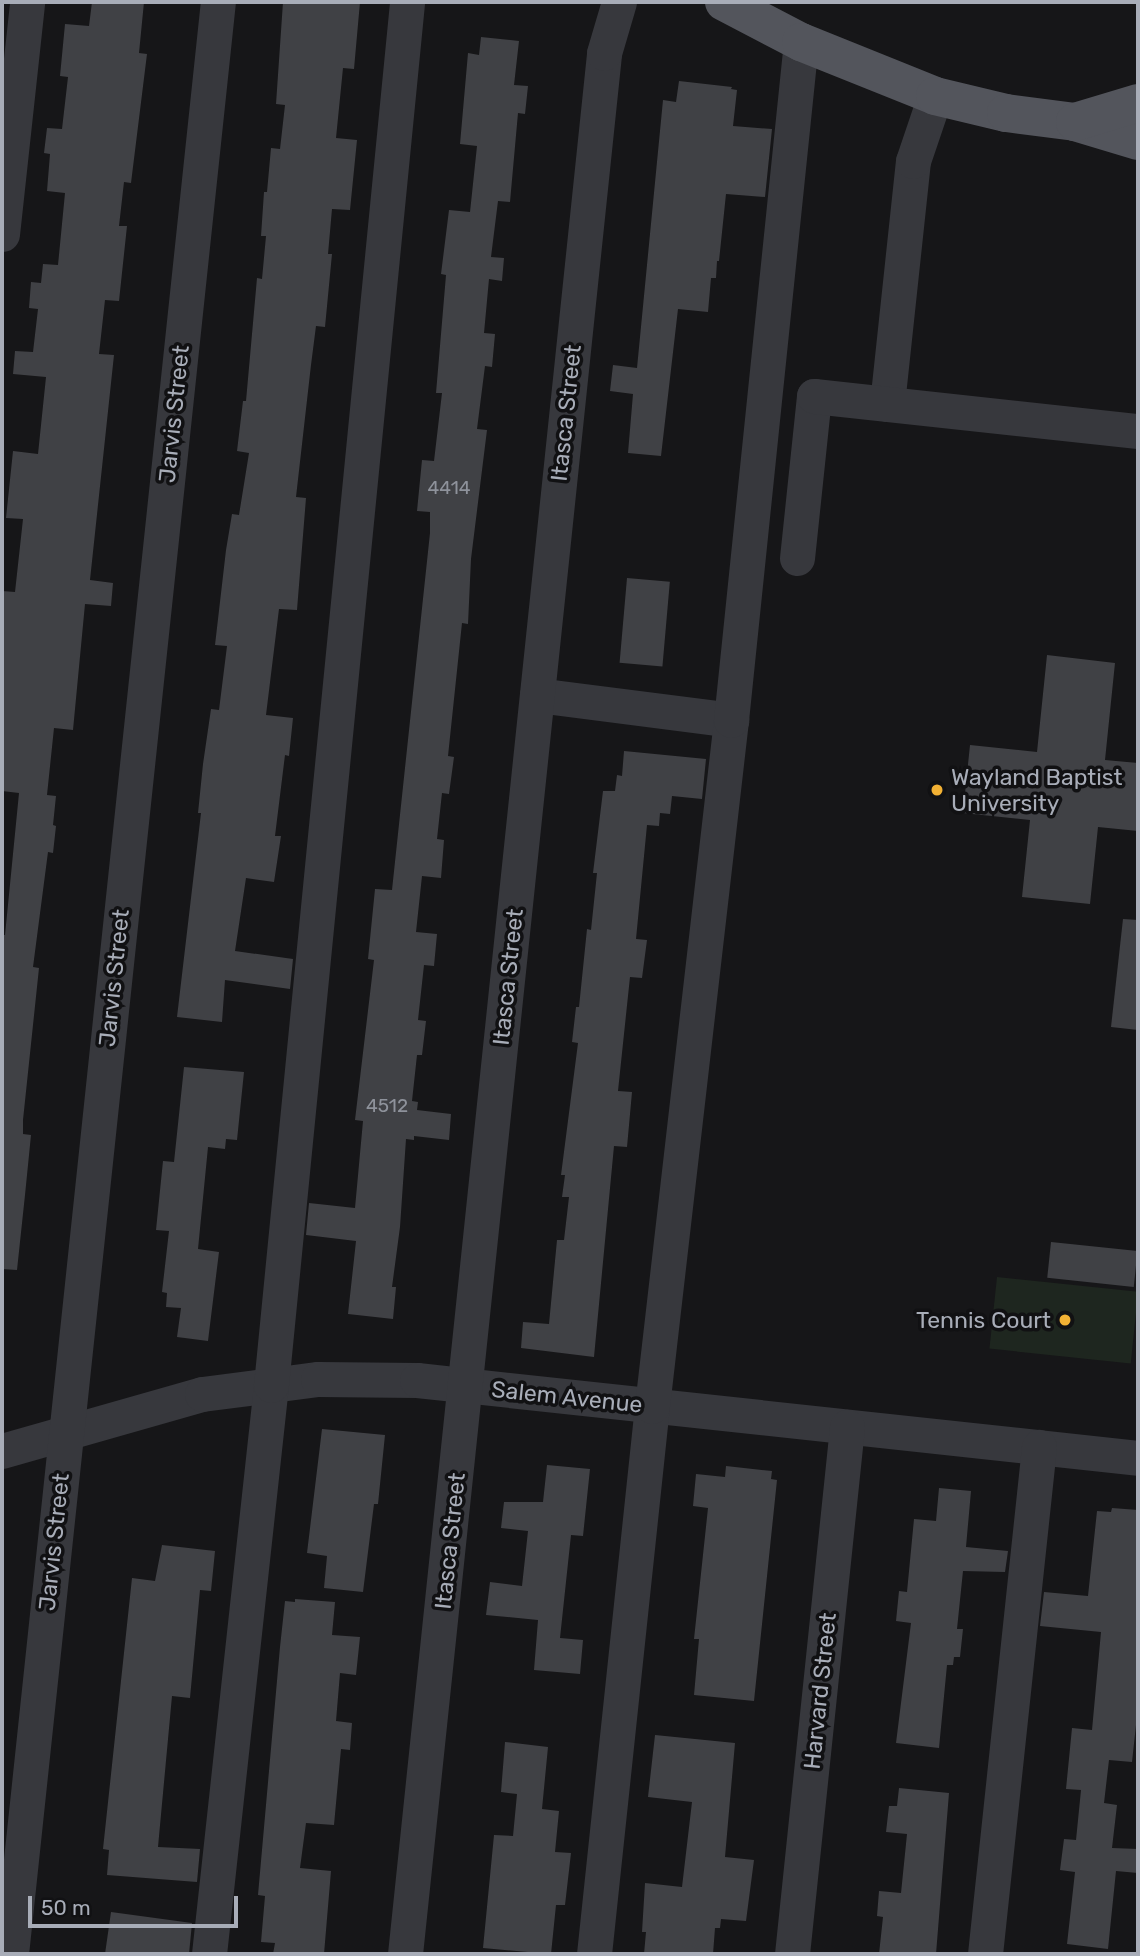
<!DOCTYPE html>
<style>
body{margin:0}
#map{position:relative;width:1140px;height:1956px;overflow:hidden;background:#161618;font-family:Rubik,sans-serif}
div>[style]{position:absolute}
.green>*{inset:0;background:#1e261f;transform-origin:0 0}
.building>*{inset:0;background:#404145;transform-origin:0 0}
.minor>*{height:35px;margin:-17.5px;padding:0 17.5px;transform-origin:17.5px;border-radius:17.5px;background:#37383d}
.major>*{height:38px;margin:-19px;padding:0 19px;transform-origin:19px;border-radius:19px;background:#53555c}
.dots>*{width:19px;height:19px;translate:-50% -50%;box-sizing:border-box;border:4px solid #111113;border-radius:50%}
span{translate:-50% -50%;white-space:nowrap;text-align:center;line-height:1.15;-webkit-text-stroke:7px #111113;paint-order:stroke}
.number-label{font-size:19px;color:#8e929b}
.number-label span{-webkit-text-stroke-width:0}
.street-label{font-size:23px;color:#a8adb8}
.poi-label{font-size:23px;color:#a8adb8}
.left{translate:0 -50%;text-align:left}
.right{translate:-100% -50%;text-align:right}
.frame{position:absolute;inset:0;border:4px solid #a8adb8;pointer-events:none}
.scale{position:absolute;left:28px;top:1896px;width:210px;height:32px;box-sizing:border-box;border:4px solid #a8adb8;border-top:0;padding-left:9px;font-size:21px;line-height:24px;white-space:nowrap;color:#a8adb8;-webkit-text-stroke:5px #111113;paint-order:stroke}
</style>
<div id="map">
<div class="green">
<div style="left:997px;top:1277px;width:142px;height:72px;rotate:6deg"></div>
</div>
<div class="building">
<div style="clip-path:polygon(92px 2px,144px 2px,139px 53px,147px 54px,131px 183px,124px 182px,119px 226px,127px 226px,119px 301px,105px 300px,99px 354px,114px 355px,90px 580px,113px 583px,111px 606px,85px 604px,73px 730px,54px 728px,47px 795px,56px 796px,53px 825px,56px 826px,53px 853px,48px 852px,33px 967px,39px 968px,23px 1120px,23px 1134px,31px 1135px,25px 1195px,17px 1270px,2px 1269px,2px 935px,5px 935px,19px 793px,2px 791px,2px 591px,15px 592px,23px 519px,6px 518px,13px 451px,38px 454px,46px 377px,13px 374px,15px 351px,33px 352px,38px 309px,29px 308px,31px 282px,41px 283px,43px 264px,58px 265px,65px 193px,47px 191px,50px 154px,44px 153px,47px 128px,62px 129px,68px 77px,60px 76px,65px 24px,89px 26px)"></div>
<div style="clip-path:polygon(283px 2px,360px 2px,354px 69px,343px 68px,336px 138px,357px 140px,350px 210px,332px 209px,328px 254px,332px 254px,325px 327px,316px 326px,311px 365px,296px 497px,306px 498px,297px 610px,279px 609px,266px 715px,293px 718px,289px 756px,285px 755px,275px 836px,281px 836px,274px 882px,246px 878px,235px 951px,293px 959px,290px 989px,225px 980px,222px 1022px,177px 1017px,201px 813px,198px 813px,203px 764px,211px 709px,219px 710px,227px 646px,215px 645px,226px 550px,232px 514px,239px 515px,249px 453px,237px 451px,243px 401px,246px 401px,257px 278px,262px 279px,266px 236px,261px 236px,264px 192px,267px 192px,271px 148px,280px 149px,285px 105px,276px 104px)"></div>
<div style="clip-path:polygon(481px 37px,519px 41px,514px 85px,528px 86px,525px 114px,518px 113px,510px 202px,498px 201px,491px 257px,504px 258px,502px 281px,489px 279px,484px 333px,495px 334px,492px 367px,485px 366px,477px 429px,487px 430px,471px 559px,468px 624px,462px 623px,448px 756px,454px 757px,449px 794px,442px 793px,437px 839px,444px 840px,441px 878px,422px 876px,416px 932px,437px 934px,434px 966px,424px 965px,418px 1020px,426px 1021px,422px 1055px,417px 1055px,412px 1101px,418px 1102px,417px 1110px,451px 1114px,449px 1140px,414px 1136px,414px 1140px,406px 1139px,400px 1227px,392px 1287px,396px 1287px,393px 1319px,348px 1314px,356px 1241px,306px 1235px,309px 1203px,355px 1208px,363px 1121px,355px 1120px,374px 960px,368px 959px,375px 889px,392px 890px,430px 533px,430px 512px,417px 511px,422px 460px,434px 461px,442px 393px,436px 393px,446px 275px,441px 274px,449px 210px,470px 212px,477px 146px,460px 144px,468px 53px,479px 55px)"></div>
<div style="clip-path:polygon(679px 81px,732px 87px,731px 89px,737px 90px,733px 126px,772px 129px,765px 197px,726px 194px,719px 261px,717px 261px,716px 278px,711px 278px,708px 312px,678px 309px,661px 456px,628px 453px,633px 394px,610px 391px,613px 365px,637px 368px,663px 100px,676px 102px)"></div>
<div style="left:627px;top:578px;width:43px;height:85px;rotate:5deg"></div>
<div style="clip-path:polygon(1047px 655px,1115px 663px,1105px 760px,1138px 763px,1138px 831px,1098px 827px,1090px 904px,1022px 897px,1030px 820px,963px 813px,970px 745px,1037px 752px)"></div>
<div style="clip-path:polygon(624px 751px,706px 759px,702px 799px,672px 796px,670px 814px,660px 813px,659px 826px,647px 825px,636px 939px,647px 940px,642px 978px,630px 977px,618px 1091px,632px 1092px,627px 1147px,614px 1146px,594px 1357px,521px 1348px,523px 1322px,549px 1324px,557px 1240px,564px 1240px,569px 1197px,562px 1197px,565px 1175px,561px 1175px,578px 1043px,572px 1042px,576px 1007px,579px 1007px,587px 929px,591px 930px,597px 873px,593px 873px,603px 791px,615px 791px,617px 775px,622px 776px)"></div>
<div style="clip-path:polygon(1123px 919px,1138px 920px,1138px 1030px,1111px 1027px)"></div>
<div style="clip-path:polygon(184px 1067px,244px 1072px,237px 1140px,226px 1139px,225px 1149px,208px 1147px,198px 1249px,219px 1252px,208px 1341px,177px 1337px,181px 1308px,166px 1307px,167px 1293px,162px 1292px,169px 1231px,156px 1230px,163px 1161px,174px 1162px)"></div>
<div style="left:1051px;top:1242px;width:87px;height:36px;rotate:6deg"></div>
<div style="clip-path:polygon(322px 1429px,385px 1435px,378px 1504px,374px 1504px,363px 1592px,324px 1588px,327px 1556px,307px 1553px)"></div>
<div style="clip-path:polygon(547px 1465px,590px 1469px,583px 1536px,571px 1535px,560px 1638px,583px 1640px,580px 1674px,534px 1670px,538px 1620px,486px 1615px,490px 1582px,522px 1586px,528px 1531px,501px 1528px,504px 1502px,543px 1502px)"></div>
<div style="clip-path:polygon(726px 1466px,772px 1471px,771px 1479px,777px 1480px,754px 1701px,694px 1695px,699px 1639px,694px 1639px,708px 1508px,693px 1506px,696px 1474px,725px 1477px)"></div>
<div style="clip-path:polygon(939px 1488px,971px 1491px,966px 1547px,1008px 1551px,1005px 1572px,963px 1571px,957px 1629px,963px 1629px,960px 1657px,954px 1657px,953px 1665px,947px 1665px,939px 1748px,896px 1743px,911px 1623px,896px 1621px,899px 1591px,907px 1592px,914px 1519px,936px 1521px)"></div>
<div style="clip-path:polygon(1112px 1508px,1138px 1510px,1138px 1725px,1136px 1725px,1132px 1762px,1109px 1760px,1104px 1803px,1117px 1805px,1112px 1848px,1138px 1849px,1138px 1873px,1116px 1871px,1108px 1949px,1067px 1944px,1075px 1872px,1060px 1870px,1064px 1839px,1076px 1840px,1081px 1790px,1066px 1789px,1072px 1728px,1092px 1730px,1101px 1632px,1040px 1626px,1044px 1592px,1088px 1596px,1097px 1511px,1111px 1512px)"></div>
<div style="clip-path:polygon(162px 1545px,215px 1551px,211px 1591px,200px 1590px,190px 1698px,172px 1696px,158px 1847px,200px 1849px,197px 1882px,107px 1875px,109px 1850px,103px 1849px,132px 1578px,155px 1581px)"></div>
<div style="clip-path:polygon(295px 1599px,335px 1602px,332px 1635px,360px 1637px,356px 1675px,340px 1673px,336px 1721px,352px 1723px,350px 1750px,341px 1749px,334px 1825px,306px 1823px,300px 1868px,331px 1871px,324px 1954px,273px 1954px,275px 1943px,261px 1942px,265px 1896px,258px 1895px,280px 1647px,285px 1601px,295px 1602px)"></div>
<div style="clip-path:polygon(655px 1735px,735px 1743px,725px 1857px,754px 1860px,746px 1921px,721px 1919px,720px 1928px,715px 1928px,713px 1954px,644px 1954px,646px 1932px,642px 1932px,645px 1883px,682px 1887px,692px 1802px,648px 1797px)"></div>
<div style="clip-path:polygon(505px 1742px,548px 1747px,542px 1809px,559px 1811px,555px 1852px,571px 1853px,565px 1905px,556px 1905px,551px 1954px,483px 1948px,494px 1835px,513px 1836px,517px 1794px,501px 1792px)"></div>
<div style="clip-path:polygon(899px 1788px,949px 1793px,936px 1954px,879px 1954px,883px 1917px,877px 1916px,879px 1891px,901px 1893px,907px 1834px,886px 1832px,889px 1806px,897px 1806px)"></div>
<div style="clip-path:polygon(111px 1912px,192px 1923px,189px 1954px,105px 1954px)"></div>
</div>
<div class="minor">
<div style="left:2px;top:234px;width:233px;rotate:-83.8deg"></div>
<div style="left:887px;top:404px;width:244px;rotate:-83.9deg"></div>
<div style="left:913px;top:161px;width:69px;rotate:-71.3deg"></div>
<div style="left:797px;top:558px;width:163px;rotate:-84deg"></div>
<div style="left:814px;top:396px;width:326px;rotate:6.2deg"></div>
<div style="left:537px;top:695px;width:196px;rotate:7.3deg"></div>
<div style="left:2px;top:1451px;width:208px;rotate:-15.9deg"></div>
<div style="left:202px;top:1394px;width:117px;rotate:-7.4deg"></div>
<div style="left:318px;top:1379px;width:99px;rotate:0.6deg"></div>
<div style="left:417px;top:1380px;width:725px;rotate:6.17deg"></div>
<div style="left:11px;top:1954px;width:1963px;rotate:-83.95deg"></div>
<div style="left:209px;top:1954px;width:572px;rotate:-83.78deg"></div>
<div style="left:271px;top:1385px;width:1390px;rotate:-84.38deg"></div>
<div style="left:405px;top:1954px;width:1911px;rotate:-84.02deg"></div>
<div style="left:604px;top:53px;width:53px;rotate:-73.6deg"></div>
<div style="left:594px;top:1954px;width:551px;rotate:-83.96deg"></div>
<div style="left:652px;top:1406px;width:691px;rotate:-83.43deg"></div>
<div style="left:731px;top:720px;width:682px;rotate:-84.11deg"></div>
<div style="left:792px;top:1954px;width:530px;rotate:-84.04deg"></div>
<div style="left:985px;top:1954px;width:510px;rotate:-83.92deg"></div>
</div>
<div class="major">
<div style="left:724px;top:2px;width:87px;rotate:27.5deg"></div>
<div style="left:801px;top:42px;width:144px;rotate:21.9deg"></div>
<div style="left:935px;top:96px;width:73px;rotate:13.5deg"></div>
<div style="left:1006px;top:113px;width:70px;rotate:7.4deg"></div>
<div style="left:1075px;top:122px;width:66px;rotate:16.8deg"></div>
<div style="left:1075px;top:122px;width:66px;rotate:-16.8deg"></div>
</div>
<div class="dots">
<div style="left:937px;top:790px;background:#f2b134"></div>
<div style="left:1065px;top:1320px;background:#f2b134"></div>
</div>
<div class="number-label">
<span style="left:449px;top:488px">4414</span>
<span style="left:387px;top:1106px">4512</span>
</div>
<div class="street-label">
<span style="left:566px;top:413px;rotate:-84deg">Itasca Street</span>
<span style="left:174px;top:414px;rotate:-84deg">Jarvis Street</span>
<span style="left:508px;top:977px;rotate:-84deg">Itasca Street</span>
<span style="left:114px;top:978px;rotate:-84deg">Jarvis Street</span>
<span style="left:567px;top:1397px;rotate:6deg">Salem Avenue</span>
<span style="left:450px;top:1541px;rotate:-84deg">Itasca Street</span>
<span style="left:54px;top:1542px;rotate:-84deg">Jarvis Street</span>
<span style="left:820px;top:1691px;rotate:-84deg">Harvard Street</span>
</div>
<div class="poi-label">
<span class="left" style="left:951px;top:790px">Wayland Baptist<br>University</span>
<span class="right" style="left:1051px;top:1320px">Tennis Court</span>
</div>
<div class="frame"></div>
<div class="scale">50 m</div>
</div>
